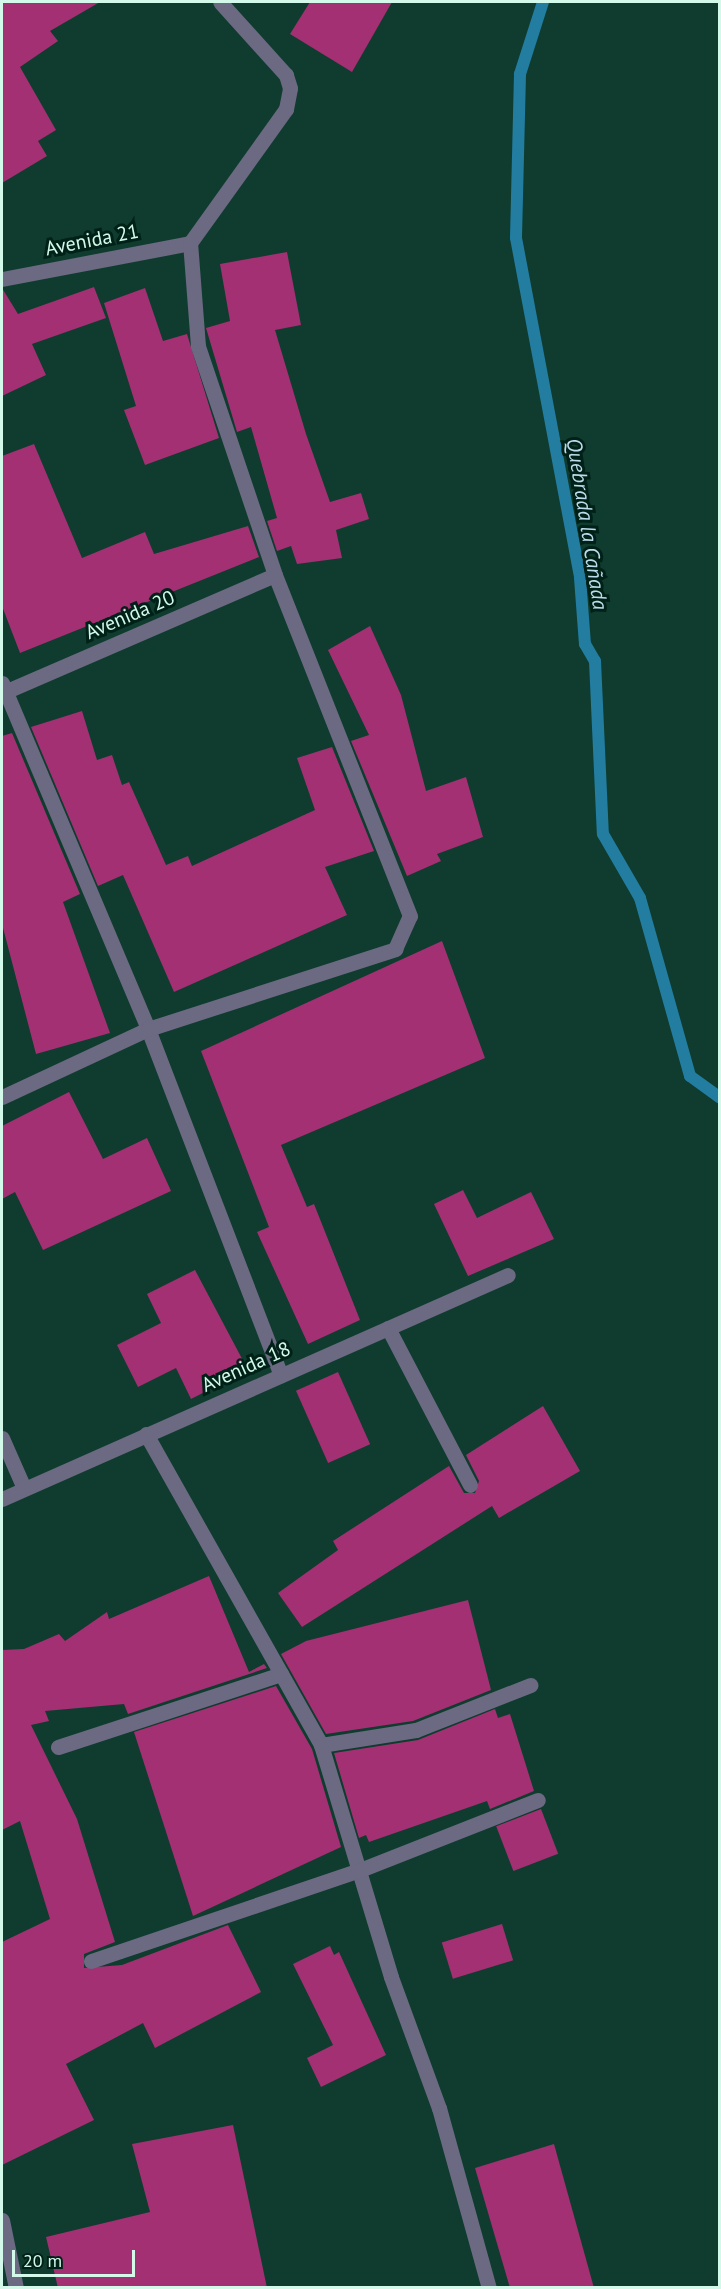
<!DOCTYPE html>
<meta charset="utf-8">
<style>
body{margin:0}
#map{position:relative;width:721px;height:2289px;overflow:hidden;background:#0f3c2e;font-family:"PT Sans",sans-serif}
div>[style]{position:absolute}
.stream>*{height:12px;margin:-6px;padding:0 6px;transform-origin:6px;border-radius:6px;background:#227da1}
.building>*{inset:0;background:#a23072;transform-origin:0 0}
.street>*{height:15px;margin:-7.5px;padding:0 7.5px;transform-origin:7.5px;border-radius:7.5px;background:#6c6983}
span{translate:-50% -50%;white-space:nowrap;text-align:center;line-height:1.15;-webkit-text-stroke:6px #002117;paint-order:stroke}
.street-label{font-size:20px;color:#d3f9ea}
.water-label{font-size:21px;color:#bddceb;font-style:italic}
.frame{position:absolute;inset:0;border:3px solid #d3f9ea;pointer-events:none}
.scale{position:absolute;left:12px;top:2250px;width:123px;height:27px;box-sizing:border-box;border:3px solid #d3f9ea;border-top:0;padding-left:8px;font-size:18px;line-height:21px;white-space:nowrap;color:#d3f9ea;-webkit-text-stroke:4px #002117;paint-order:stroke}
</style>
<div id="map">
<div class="stream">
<div style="left:543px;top:2px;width:76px;rotate:107.7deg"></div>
<div style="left:520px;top:74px;width:164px;rotate:91.4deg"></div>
<div style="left:516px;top:238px;width:346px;rotate:79.3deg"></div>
<div style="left:580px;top:578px;width:66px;rotate:85.7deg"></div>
<div style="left:585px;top:644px;width:20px;rotate:60deg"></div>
<div style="left:595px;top:661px;width:173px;rotate:87.4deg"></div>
<div style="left:603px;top:834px;width:74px;rotate:60deg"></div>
<div style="left:640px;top:898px;width:185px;rotate:74.3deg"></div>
<div style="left:690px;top:1076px;width:37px;rotate:36deg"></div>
</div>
<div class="building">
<div style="clip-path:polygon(2px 2px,100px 2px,50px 31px,58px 41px,20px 67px,56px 130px,38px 141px,47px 156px,2px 183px)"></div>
<div style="clip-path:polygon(310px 2px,392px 2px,352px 72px,290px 34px)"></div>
<div style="clip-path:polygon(287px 252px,301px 325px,275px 330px,306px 434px,330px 502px,361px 493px,369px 519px,336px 530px,342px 558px,297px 564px,291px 546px,277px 551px,267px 521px,277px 518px,251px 427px,237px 432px,206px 328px,230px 321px,220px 264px)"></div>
<div style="clip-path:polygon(94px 287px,106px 318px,32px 344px,46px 375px,2px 396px,2px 288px,18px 314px)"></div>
<div style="clip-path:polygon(145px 288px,163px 341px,187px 334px,219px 438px,145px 465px,124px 410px,136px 406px,104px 303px)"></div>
<div style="clip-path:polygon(34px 444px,82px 558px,145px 532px,154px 554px,248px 526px,259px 557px,20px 653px,2px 606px,2px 456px)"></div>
<div style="clip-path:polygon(370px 626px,401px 695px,426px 791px,466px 777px,483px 837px,437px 854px,441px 861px,407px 876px,351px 741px,369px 735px,328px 650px)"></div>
<div style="clip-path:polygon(82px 711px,97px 760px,112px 755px,122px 785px,129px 782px,166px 865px,188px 856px,192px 866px,315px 810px,297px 758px,332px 747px,374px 851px,325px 867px,347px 915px,174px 992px,123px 875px,98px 886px,31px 727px)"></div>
<div style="clip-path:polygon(12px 733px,80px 894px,63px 902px,110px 1033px,36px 1054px,2px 924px,2px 736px)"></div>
<div style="clip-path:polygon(442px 941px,485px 1058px,281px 1145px,307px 1207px,314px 1204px,360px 1320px,308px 1344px,257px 1232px,269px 1227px,201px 1051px)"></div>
<div style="clip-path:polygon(69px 1092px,103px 1159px,147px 1138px,171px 1191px,43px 1250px,15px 1192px,2px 1199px,2px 1126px)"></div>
<div style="clip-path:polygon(463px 1190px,477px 1218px,531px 1192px,554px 1239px,468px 1276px,434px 1204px)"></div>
<div style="clip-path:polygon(195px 1270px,248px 1370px,191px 1399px,176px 1368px,138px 1387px,117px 1345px,161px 1323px,147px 1294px)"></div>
<div style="left:338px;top:1372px;width:79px;height:46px;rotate:66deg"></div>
<div style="clip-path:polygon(543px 1406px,580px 1471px,499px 1518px,492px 1506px,302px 1627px,278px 1593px,338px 1550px,333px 1541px,449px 1466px,464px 1493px,475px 1493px,479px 1481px,466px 1455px)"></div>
<div style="clip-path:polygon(209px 1576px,249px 1672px,264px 1664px,267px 1668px,128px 1714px,124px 1704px,45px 1711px,49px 1721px,31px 1725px,77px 1819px,115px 1942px,84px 1954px,84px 1968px,122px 1965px,228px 1925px,261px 1992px,155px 2048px,143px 2023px,66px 2064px,94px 2120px,2px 2165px,2px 1942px,50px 1919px,20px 1821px,2px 1830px,2px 1650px,24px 1649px,59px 1634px,65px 1641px,107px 1612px,109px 1619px)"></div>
<div style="clip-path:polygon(468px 1600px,491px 1690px,413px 1721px,326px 1734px,281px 1654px,306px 1641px)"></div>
<div style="clip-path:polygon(276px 1686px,312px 1749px,341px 1847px,193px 1916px,134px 1732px)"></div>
<div style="clip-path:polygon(495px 1709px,498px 1718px,510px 1714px,534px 1791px,490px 1809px,487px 1801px,369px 1842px,366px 1835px,359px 1838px,334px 1753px,418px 1740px)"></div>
<div style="left:541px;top:1809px;width:48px;height:48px;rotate:69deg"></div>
<div style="left:502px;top:1924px;width:38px;height:63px;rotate:73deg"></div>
<div style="clip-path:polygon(330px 1946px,334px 1955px,339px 1952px,386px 2055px,321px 2087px,307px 2058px,333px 2045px,293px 1964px)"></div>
<div style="clip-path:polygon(233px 2125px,267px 2288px,58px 2288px,46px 2237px,150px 2212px,132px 2144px)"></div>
<div style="clip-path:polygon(554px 2144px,594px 2288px,510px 2288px,475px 2168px)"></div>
</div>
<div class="street">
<div style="left:2px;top:279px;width:191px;rotate:-10.8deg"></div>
<div style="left:2px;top:683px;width:376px;rotate:67.1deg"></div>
<div style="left:148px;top:1029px;width:371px;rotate:69deg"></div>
<div style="left:2px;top:693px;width:297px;rotate:-23.4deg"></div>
<div style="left:2px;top:1097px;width:161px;rotate:-25deg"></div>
<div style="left:148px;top:1029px;width:260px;rotate:-17.9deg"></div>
<div style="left:395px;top:949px;width:36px;rotate:-66deg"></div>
<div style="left:410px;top:916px;width:367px;rotate:-111.6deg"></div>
<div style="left:275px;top:575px;width:242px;rotate:-108.6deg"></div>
<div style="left:198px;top:346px;width:103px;rotate:-94.4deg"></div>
<div style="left:190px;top:243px;width:165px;rotate:-54.4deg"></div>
<div style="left:286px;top:109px;width:21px;rotate:-79deg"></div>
<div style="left:290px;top:88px;width:14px;rotate:-107deg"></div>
<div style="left:286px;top:75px;width:98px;rotate:-132.1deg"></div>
<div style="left:388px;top:1328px;width:177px;rotate:62.4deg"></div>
<div style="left:146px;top:1434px;width:357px;rotate:60.6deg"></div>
<div style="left:321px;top:1745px;width:242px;rotate:73.2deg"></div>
<div style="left:391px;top:1977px;width:140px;rotate:69.9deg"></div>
<div style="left:439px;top:2108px;width:187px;rotate:74.5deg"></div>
<div style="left:2px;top:1438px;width:55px;rotate:66.3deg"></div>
<div style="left:2px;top:1499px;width:553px;rotate:-23.88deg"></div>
<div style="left:321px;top:1745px;width:96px;rotate:-9deg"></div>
<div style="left:416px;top:1730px;width:123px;rotate:-21.5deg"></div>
<div style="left:58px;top:1747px;width:235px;rotate:-18.1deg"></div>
<div style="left:91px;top:1961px;width:284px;rotate:-18.7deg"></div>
<div style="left:360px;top:1870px;width:191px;rotate:-21.5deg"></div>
<div style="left:2px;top:2220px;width:69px;rotate:78.4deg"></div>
</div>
<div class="street-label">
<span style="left:92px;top:240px;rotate:-11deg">Avenida 21</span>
<span style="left:130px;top:615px;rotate:-23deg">Avenida 20</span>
<span style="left:246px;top:1367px;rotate:-24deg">Avenida 18</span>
</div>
<div class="water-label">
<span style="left:587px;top:524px;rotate:81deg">Quebrada la Cañada</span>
</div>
<div class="frame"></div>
<div class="scale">20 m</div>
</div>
